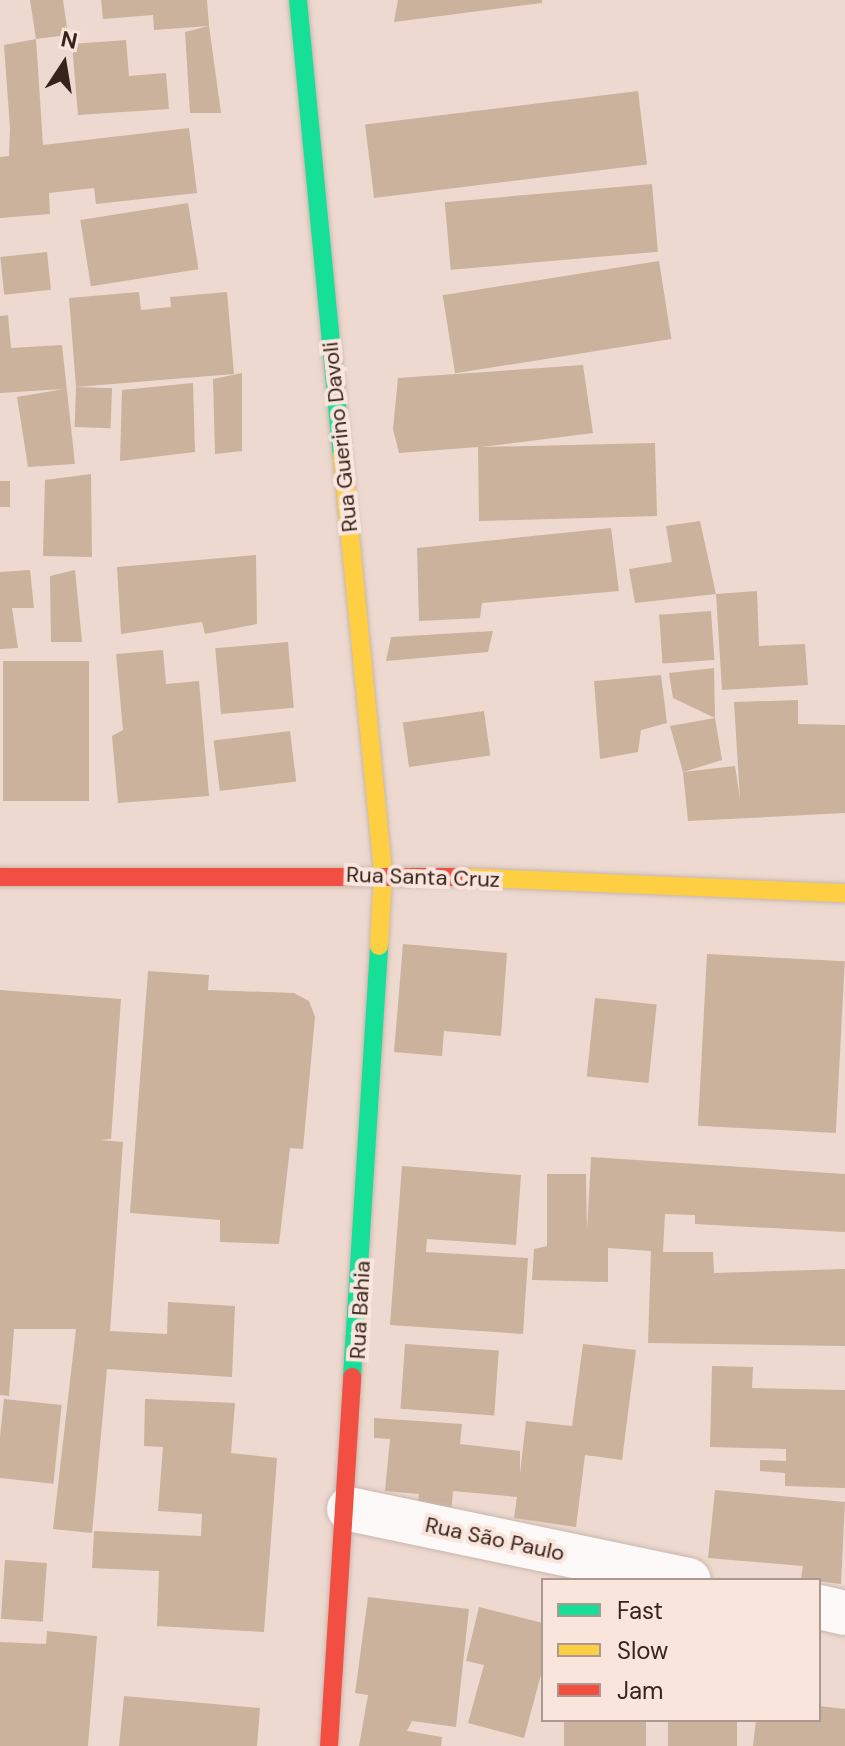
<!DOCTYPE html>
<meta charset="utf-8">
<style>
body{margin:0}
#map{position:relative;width:845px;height:1746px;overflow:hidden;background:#edd9cf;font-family:"DM Sans",sans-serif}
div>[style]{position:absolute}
.building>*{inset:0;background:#cab29d;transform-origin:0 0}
.roads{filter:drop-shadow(0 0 2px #c8b6ad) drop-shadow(0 0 2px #c8b6ad)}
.street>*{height:44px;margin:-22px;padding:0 22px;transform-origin:22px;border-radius:22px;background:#fcf9f8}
.fast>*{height:18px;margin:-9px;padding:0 9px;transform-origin:9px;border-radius:9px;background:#16e098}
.slow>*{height:18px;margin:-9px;padding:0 9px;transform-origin:9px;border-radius:9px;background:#ffcf43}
.jam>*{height:18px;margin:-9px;padding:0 9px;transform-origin:9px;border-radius:9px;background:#f24e42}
span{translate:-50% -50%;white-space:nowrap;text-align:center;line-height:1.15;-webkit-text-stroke:8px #f9e5dc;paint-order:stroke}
.street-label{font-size:22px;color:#36241c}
.legend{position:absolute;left:541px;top:1578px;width:280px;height:144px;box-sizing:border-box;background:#f9e5dc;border:2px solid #ab988f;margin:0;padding:10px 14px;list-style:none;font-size:24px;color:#36241c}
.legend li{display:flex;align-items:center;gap:16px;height:40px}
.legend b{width:40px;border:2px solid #ab988f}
.north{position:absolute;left:24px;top:24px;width:80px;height:80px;-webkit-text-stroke:6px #f9e5dc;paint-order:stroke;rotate:12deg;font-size:22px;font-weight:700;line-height:32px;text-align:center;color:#36241c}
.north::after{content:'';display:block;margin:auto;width:28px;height:36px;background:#36241c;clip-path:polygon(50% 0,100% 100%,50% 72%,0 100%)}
</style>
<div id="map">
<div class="building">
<div style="clip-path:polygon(30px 0,63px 0,68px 35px,36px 39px)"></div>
<div style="clip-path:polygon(101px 0,207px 0,209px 26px,154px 30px,153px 15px,103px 19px)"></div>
<div style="clip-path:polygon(398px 0,542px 0,542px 3px,394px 22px)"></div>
<div style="clip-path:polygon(209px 26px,221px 113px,190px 113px,185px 32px)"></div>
<div style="clip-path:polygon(36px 39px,43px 145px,189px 128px,197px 193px,96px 204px,94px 188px,49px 193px,50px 214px,0 218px,0 157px,9px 156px,10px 128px,4px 45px)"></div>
<div style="clip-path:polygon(126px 40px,129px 76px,166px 73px,169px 109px,78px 115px,72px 44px)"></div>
<div style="left:638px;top:91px;width:74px;height:275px;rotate:83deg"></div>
<div style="left:652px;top:184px;width:68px;height:208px;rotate:85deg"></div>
<div style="left:188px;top:203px;width:67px;height:109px;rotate:81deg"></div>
<div style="left:47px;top:252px;width:38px;height:47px;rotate:84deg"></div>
<div style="left:659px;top:261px;width:79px;height:219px;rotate:81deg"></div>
<div style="clip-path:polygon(139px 292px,141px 310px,171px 307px,170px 297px,227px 292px,234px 374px,76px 387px,69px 298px)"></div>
<div style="clip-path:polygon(8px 315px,11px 348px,62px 345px,75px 464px,28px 467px,17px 397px,64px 389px,0 393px,0 316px)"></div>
<div style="clip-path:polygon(583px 365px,593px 433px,481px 447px,655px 443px,657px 516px,479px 521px,478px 447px,399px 453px,393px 429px,398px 378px)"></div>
<div style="clip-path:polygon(242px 373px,242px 451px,215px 454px,213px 379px)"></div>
<div style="clip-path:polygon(193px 383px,195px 452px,120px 461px,122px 390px)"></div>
<div style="left:76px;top:387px;width:36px;height:40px;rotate:2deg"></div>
<div style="clip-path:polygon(91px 474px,92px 557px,43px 556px,45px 480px)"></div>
<div style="left:0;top:481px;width:10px;height:26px"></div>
<div style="clip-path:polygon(700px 521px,716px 594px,757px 591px,759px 646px,805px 644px,808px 685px,722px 690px,716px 594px,635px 603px,629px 569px,672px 562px,666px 526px)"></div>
<div style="clip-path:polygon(611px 528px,619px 591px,482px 603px,480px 618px,419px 621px,417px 548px)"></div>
<div style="clip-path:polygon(256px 555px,257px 624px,205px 634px,202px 622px,121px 634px,117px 567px)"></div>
<div style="clip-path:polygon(30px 570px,34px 608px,12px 608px,18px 648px,0 649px,0 572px)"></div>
<div style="clip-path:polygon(75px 570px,82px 642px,51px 642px,50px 576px)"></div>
<div style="left:711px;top:611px;width:49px;height:52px;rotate:86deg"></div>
<div style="clip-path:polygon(493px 631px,488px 652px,386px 661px,391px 637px)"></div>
<div style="left:288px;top:642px;width:66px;height:73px;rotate:85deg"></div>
<div style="clip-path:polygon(163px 650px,166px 684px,199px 681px,209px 796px,118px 803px,112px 736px,123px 730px,116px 654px)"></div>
<div style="left:89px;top:661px;width:140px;height:86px;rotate:90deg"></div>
<div style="clip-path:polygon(714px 668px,715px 718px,673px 698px,669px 673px)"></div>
<div style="clip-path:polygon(661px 675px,667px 723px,641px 730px,638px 752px,600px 759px,594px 681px)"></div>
<div style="clip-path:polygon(798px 700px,798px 724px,845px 725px,845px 813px,688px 821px,683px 772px,735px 766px,740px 799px,734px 702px)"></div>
<div style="left:484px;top:711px;width:45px;height:82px;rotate:82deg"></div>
<div style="clip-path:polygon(715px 718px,722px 760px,683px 772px,670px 726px)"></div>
<div style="left:290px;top:731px;width:51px;height:77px;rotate:83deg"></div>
<div style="clip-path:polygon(403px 944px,507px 953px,501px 1036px,444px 1031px,442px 1056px,394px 1052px)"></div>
<div style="left:707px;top:954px;width:138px;height:172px;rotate:3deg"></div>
<div style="clip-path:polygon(148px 971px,209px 975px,208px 990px,294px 993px,309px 1001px,315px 1017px,303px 1149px,290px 1148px,279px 1244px,220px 1242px,220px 1220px,130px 1213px)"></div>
<div style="clip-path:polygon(0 990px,121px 999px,111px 1139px,100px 1140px,123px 1142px,110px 1331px,167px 1334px,168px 1302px,235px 1306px,232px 1377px,107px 1369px,92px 1533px,53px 1529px,76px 1329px,14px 1329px,9px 1396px,0 1395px)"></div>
<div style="left:595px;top:998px;width:62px;height:79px;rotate:6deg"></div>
<div style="clip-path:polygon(591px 1157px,845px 1174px,845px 1232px,695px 1224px,695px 1215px,665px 1214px,663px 1252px,713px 1252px,714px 1273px,845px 1269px,845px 1346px,648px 1343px,651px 1251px,608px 1248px,608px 1282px,532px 1280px,534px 1249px,547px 1246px,547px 1174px,586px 1174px,587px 1230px)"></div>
<div style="clip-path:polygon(402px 1166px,521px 1175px,516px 1245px,427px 1239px,426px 1252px,528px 1258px,523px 1334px,390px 1325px)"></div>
<div style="left:405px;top:1344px;width:94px;height:65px;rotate:4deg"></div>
<div style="clip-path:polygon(583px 1344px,636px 1350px,622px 1460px,585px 1455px,576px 1527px,514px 1518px,517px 1497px,453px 1491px,451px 1514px,417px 1511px,419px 1494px,385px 1491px,390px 1439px,374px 1438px,374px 1418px,462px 1424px,460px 1444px,520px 1451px,520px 1474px,526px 1421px,572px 1426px)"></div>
<div style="clip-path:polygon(712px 1366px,753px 1367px,752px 1388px,845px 1390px,845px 1488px,785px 1486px,785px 1473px,760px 1471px,760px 1460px,786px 1461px,786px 1449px,710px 1447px)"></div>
<div style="left:4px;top:1399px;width:58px;height:79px;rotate:6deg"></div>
<div style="clip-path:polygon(145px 1399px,235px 1403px,231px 1453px,277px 1458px,264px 1632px,157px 1626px,159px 1571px,92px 1568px,94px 1531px,201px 1536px,202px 1514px,158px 1511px,163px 1447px,144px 1446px)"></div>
<div style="clip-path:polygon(715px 1490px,845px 1502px,841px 1584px,801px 1579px,803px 1566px,708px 1558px)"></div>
<div style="left:5px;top:1560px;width:42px;height:59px;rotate:4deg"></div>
<div style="clip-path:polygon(368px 1597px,469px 1609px,456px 1727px,412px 1721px,407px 1731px,442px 1737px,441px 1746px,359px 1746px,368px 1695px,355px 1693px)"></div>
<div style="clip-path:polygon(479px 1607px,543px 1623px,543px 1667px,524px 1738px,468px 1723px,484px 1665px,466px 1661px)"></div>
<div style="clip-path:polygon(47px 1631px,97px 1636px,88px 1746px,0 1746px,0 1642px,46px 1644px)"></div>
<div style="clip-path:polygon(124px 1696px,260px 1708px,257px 1746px,119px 1746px)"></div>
<div style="clip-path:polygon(819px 1706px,845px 1709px,845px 1746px,753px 1746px,756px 1720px,819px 1720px)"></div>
<div style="left:564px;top:1720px;width:82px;height:26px"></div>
<div style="left:668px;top:1720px;width:69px;height:26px"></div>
</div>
<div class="roads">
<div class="street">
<div style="left:349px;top:1509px;width:347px;rotate:11.8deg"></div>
<div style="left:819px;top:1607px;width:27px;rotate:13deg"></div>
</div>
<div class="fast">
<div style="left:298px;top:0;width:456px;rotate:84.5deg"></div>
<div style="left:352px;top:1377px;width:432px;rotate:-86.4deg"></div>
</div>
<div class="slow">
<div style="left:342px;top:454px;width:422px;rotate:84.4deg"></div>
<div style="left:383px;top:874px;width:72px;rotate:93.2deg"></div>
<div style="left:459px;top:877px;width:386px;rotate:2.4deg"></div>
</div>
<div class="jam">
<div style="left:0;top:877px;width:459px"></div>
<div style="left:329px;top:1746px;width:370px;rotate:-86.4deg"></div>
</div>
</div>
<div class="street-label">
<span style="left:340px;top:437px;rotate:-96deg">Rua Guerino Davoli</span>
<span style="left:423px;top:877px;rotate:2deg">Rua Santa Cruz</span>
<span style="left:360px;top:1310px;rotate:-87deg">Rua Bahia</span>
<span style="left:495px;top:1539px;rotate:12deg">Rua São Paulo</span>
</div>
<ul class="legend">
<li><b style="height:10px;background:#16e098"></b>Fast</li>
<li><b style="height:10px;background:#ffcf43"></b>Slow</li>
<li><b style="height:10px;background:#f24e42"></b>Jam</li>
</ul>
<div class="north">N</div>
</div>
